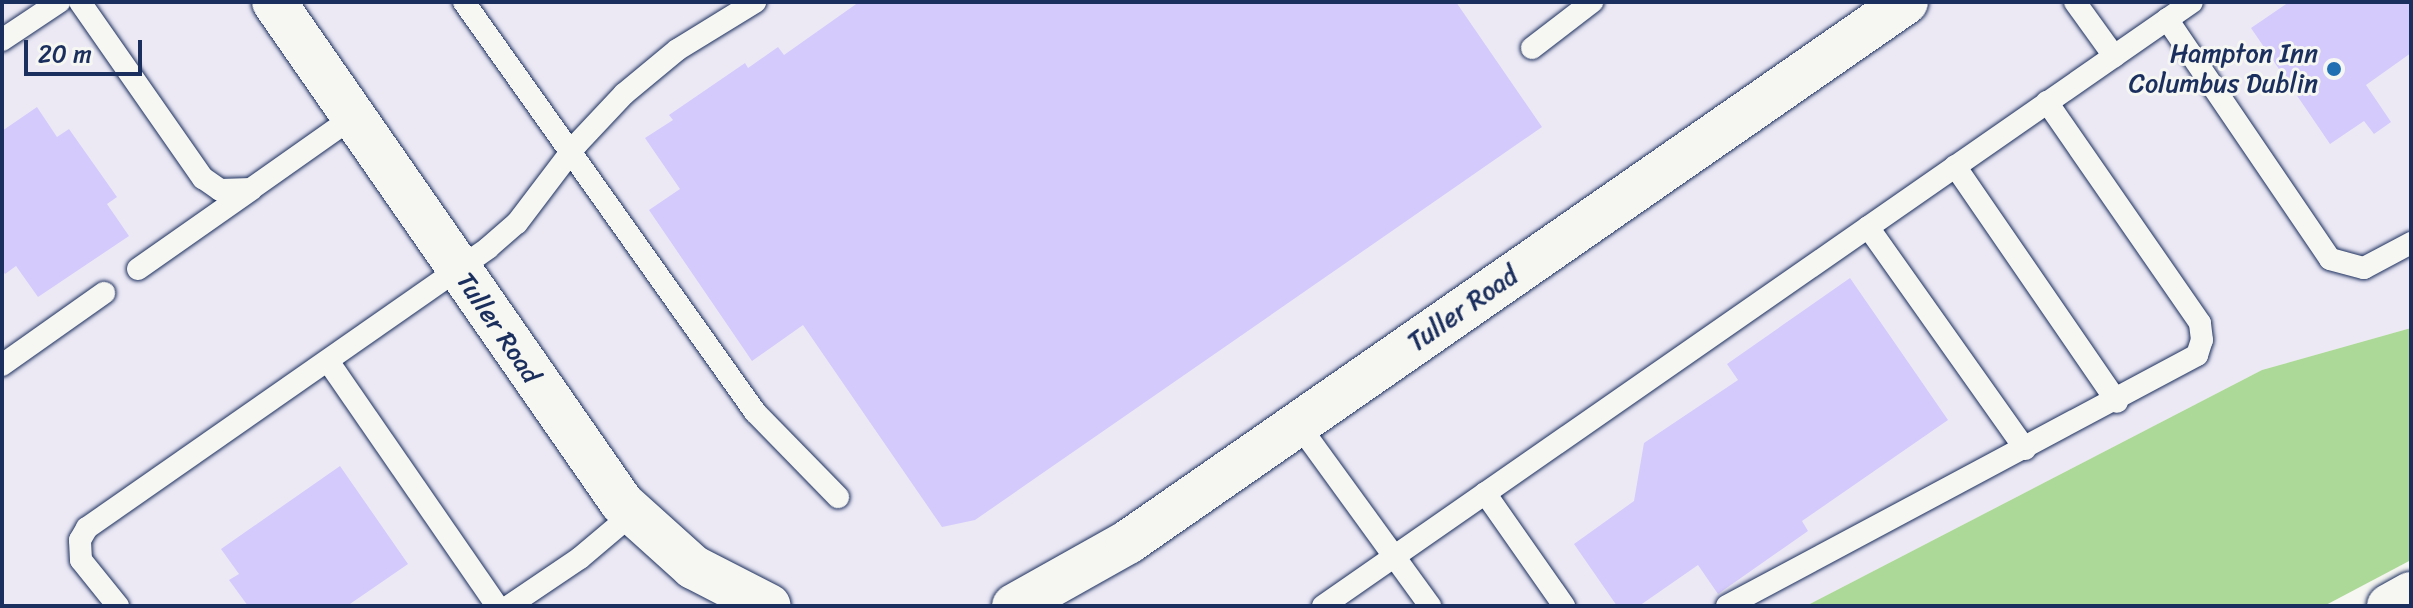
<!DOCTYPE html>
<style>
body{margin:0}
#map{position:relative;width:2413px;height:608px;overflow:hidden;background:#f6f6f2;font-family:Sriracha,sans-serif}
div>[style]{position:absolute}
.built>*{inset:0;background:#ece9f5}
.green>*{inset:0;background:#acd997}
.building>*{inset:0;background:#d5cafc}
.roads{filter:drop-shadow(0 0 2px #1b2f5e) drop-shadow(0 0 2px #1b2f5e)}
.service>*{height:22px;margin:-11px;padding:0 11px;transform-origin:11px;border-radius:11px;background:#f6f6f2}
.minor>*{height:44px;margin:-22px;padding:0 22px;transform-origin:22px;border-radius:22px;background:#f6f6f2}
.motorway>*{height:44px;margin:-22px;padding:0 22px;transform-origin:22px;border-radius:22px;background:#f6f6f2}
.dots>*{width:22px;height:22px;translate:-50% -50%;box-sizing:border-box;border:4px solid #f6f6f2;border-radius:50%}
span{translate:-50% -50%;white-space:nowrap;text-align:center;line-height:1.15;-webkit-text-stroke:6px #f6f6f2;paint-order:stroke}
.poi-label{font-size:26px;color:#1b2f5e}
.right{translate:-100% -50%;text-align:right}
.street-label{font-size:26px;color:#1b2f5e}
.frame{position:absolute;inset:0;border:4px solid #1b2f5e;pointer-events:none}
.scale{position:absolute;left:24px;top:40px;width:118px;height:36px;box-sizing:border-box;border:4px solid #1b2f5e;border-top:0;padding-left:10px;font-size:24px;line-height:28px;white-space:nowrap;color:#1b2f5e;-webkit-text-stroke:6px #f6f6f2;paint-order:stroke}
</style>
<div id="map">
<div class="built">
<div style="clip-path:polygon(2px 2px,2411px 2px,2411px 328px,2262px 370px,1806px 606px,2px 606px)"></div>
</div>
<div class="green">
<div style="clip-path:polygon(2411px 328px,2411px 560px,2324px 606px,1806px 606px,2262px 370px)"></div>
</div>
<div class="building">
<div style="clip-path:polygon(859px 2px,1456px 2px,1542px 127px,975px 520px,942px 527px,803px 325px,752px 361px,649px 210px,680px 189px,645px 138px,673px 120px,669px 115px,745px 63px,748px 68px,778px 47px,784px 55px)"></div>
<div style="clip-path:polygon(2289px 2px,2411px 2px,2411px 53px,2366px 85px,2391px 122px,2374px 134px,2364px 121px,2330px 144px,2251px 28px)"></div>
<div style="clip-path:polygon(37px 107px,57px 137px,69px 129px,117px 197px,107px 204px,129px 236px,38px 297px,16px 266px,5px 274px,2px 270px,2px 131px)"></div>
<div style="clip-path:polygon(1850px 278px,1948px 420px,1802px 521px,1808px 531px,1718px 594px,1698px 565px,1639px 606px,1617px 606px,1574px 544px,1634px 501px,1644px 443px,1738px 380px,1727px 364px)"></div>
<div style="clip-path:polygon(340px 466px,408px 564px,347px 606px,248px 606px,229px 580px,239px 574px,221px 549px)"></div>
</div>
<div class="roads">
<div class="service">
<div style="left:80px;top:2px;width:215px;rotate:55.1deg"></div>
<div style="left:203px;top:178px;width:21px;rotate:35deg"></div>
<div style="left:220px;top:190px;width:31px;rotate:-2deg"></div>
<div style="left:251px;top:189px;width:125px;rotate:-35.2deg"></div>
<div style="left:464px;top:2px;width:503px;rotate:54.63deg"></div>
<div style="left:755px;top:412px;width:119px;rotate:45.7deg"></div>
<div style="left:2075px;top:2px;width:67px;rotate:54.2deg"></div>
<div style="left:2167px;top:19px;width:290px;rotate:55.8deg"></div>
<div style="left:2330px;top:259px;width:35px;rotate:15deg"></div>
<div style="left:2364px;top:268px;width:53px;rotate:-28deg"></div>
<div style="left:2px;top:40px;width:69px;rotate:-33.7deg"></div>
<div style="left:1532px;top:48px;width:76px;rotate:-37.5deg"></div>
<div style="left:1955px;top:166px;width:286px;rotate:55.5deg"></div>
<div style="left:1868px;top:227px;width:272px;rotate:54.7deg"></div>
<div style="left:138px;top:269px;width:138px;rotate:-35deg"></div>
<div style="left:328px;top:361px;width:298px;rotate:55.4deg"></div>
<div style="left:2px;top:365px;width:125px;rotate:-35.2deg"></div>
<div style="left:1298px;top:424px;width:225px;rotate:54deg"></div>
<div style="left:1485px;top:493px;width:138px;rotate:55deg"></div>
<div style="left:118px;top:606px;width:59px;rotate:-128.8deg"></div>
<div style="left:81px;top:560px;width:20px;rotate:-93deg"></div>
<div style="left:80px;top:540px;width:14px;rotate:-60deg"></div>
<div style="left:87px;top:528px;width:489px;rotate:-34.9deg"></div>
<div style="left:488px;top:248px;width:38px;rotate:-41deg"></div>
<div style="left:517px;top:223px;width:99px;rotate:-52.8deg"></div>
<div style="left:577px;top:144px;width:69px;rotate:-46.8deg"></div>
<div style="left:624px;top:94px;width:69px;rotate:-39.7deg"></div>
<div style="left:677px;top:50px;width:92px;rotate:-31.6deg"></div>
<div style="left:509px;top:606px;width:86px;rotate:-34.1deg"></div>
<div style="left:580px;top:558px;width:68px;rotate:-40.2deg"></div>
<div style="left:1323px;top:606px;width:1058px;rotate:-34.8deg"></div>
<div style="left:1727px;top:606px;width:533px;rotate:-28.1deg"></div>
<div style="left:2197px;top:355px;width:16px;rotate:-72deg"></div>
<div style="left:2202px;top:340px;width:17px;rotate:-97deg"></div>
<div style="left:2200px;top:323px;width:269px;rotate:-124.7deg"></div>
</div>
<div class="minor">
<div style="left:274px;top:2px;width:610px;rotate:55.22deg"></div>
<div style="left:622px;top:503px;width:96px;rotate:42deg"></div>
<div style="left:693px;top:567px;width:85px;rotate:27.2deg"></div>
<div style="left:1014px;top:606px;width:131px;rotate:-29.3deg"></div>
<div style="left:1128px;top:542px;width:947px;rotate:-34.76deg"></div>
</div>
<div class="motorway">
<div style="left:2389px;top:606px;width:25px;rotate:-29deg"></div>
</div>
</div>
<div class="dots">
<div style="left:2334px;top:69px;background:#1f6fb2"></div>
</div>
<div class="poi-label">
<span class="right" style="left:2318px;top:69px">Hampton Inn<br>Columbus Dublin</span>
</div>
<div class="street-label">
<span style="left:1463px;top:309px;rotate:-35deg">Tuller Road</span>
<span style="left:498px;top:328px;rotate:56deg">Tuller Road</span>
</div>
<div class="frame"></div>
<div class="scale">20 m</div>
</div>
